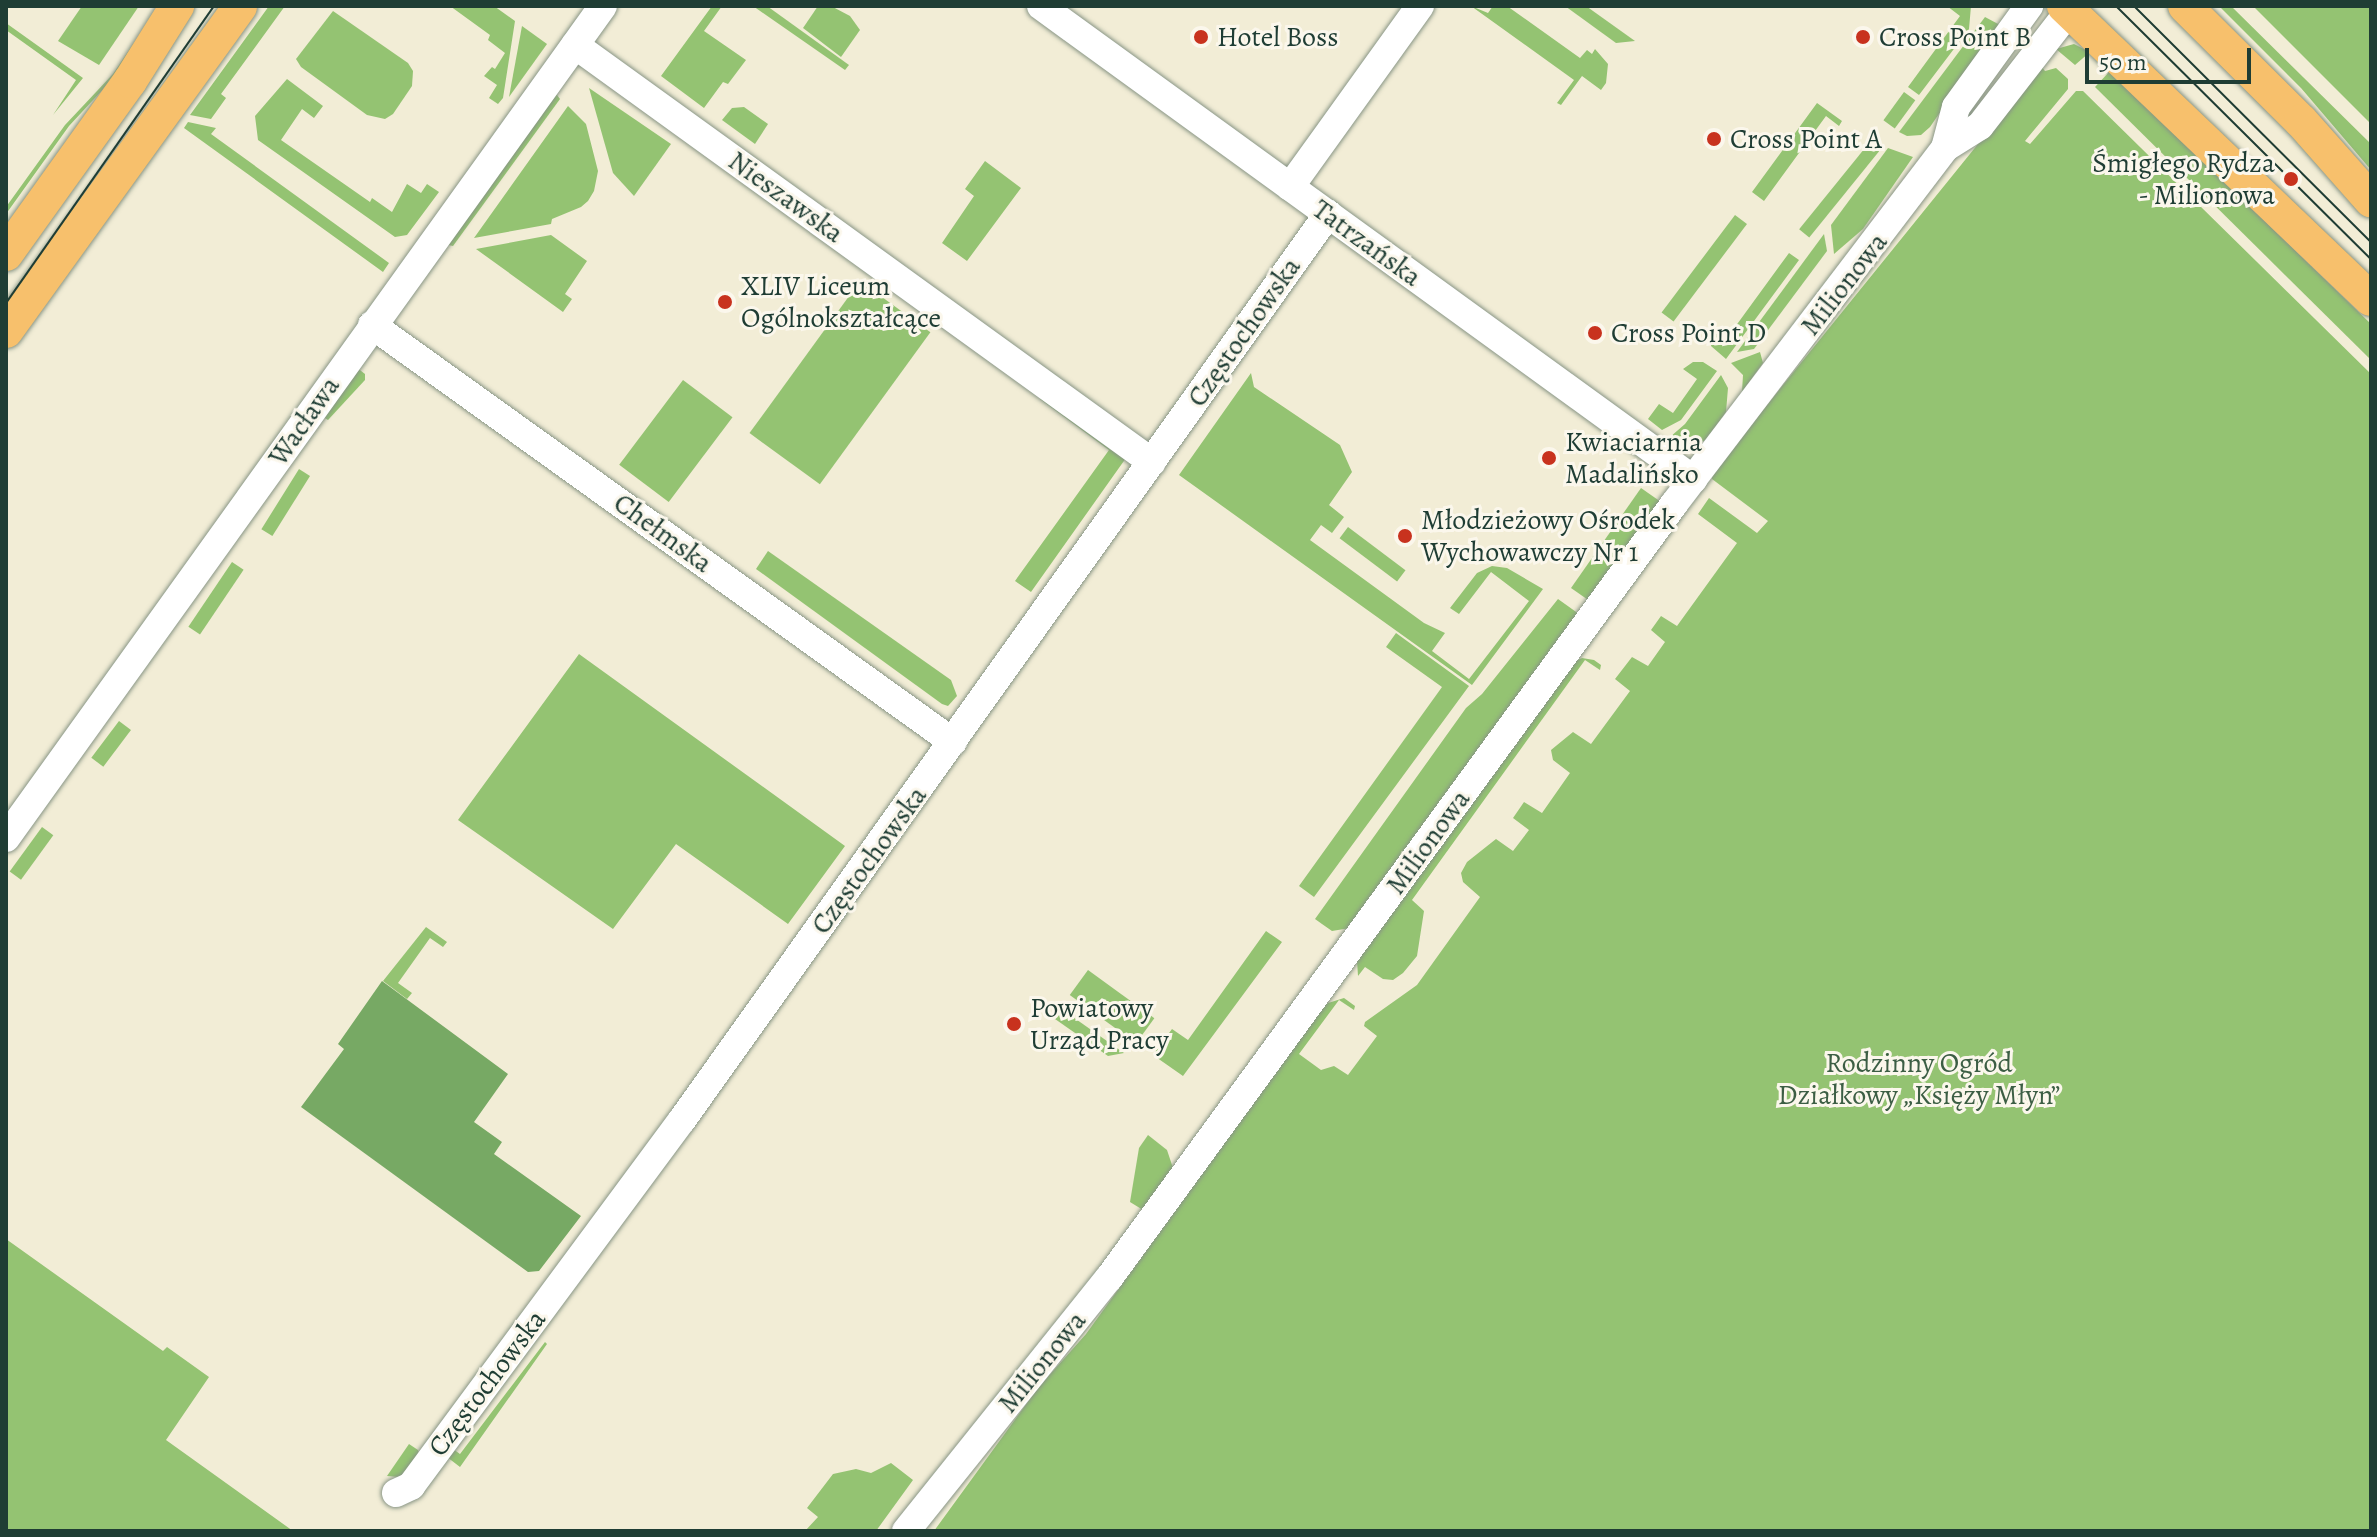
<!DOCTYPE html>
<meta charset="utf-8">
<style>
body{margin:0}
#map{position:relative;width:2377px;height:1537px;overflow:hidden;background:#f2edd6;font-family:Alegreya,serif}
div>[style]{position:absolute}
.green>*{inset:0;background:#94c372;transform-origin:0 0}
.forest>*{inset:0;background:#77a964}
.roads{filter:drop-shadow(0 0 2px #889585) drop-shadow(0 0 2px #889585)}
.minor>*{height:28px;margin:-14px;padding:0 14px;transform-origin:14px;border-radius:14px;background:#fff}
.major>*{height:34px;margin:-17px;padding:0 17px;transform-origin:17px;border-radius:17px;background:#f7c06c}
.tram>*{height:2px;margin:-1px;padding:0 1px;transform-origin:1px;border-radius:1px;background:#1f3d34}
.dots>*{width:22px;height:22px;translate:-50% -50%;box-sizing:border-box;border:4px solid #fbf7ec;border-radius:50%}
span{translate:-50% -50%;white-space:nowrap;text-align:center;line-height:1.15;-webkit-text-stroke:6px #fbf7ec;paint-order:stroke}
.poi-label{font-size:28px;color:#1f3d34}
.left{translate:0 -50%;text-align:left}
.right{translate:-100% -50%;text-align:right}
.street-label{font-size:28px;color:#1f3d34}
.park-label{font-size:28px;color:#3c5e44}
.frame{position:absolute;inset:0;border:8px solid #1f3d34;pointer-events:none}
.scale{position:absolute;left:2085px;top:48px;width:166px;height:36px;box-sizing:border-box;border:4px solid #1f3d34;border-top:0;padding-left:10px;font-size:24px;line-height:28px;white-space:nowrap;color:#1f3d34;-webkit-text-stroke:6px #fbf7ec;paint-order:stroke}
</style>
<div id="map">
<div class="green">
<div style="clip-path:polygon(82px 6px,139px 6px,99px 65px,58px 41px)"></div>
<div style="clip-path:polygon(269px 6px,285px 6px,221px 94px,226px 98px,211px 119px,190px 115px)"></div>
<div style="clip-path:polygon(450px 6px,494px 6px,515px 21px,503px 98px,498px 104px,489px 98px,497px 85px,484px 76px,492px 67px,495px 69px,505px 53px,488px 40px,490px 35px)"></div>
<div style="clip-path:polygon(712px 6px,722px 6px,704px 31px,746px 60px,728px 84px,723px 82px,704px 108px,661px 76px)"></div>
<div style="clip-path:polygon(753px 6px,767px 6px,849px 65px,845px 70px)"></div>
<div style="clip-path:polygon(818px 6px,831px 6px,850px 16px,860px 30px,841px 57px,803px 28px)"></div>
<div style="clip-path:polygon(1471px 6px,1488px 13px,1493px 6px,1507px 6px,1580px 58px,1587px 50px,1592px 54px,1595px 49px,1608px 64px,1606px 83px,1601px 90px,1582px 76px,1561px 105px,1557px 103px,1574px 80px)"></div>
<div style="clip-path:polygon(1565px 6px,1586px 6px,1635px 41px,1616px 43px)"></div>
<div style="clip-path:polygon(1947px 6px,1971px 6px,1969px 29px,1919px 95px,1908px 87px,1960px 16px)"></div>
<div style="clip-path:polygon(2219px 6px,2231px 6px,2371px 144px,2371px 170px,2301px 88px)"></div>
<div style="clip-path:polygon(2253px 6px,2371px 6px,2371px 124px)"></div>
<div style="clip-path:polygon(333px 11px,408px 63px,413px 71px,412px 86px,393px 114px,385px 119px,367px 115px,301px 67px,296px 59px)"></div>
<div style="clip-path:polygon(1985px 17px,2000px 25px,1930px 127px,1921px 135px,1907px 136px,1899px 132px)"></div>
<div style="clip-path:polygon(148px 22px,119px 72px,69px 126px,6px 214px,6px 207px,65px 125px,113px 74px)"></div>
<div style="clip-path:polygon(6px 23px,83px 78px,53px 115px,76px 80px,6px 30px)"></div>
<div style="clip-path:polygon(522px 26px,547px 44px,509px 97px)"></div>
<div style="clip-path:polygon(2074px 44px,2090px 52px,2075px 65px,2056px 49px)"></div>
<div style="clip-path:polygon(2041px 66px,2045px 71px,2056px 68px,2068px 79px,2068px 89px,2025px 141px,2030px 144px,2076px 91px,2083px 91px,2371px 374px,2371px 1531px,934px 1531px,1038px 1388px,1086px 1334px,1325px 1004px,1344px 998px,1355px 1006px,1354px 1010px,1339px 1000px,1299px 1054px,1321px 1070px,1334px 1066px,1348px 1075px,1377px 1036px,1364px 1026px,1365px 1022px,1417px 985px,1480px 897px,1463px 882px,1461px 873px,1467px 862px,1496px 839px,1513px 851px,1529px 830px,1513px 818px,1524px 802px,1542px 813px,1570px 773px,1553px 760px,1551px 750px,1573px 732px,1591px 744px,1630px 691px,1615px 679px,1632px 657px,1648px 666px,1665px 642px,1651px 630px,1661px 616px,1677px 626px,1737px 543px,1698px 514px,1709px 498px,1757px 533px,1768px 521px,1712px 479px,1712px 473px)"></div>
<div style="clip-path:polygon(2110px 71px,2371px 324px,2371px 360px,2095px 87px)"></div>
<div style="clip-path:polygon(287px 79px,323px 106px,314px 118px,302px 109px,281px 140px,370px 202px,372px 198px,392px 212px,407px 184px,421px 193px,427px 184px,439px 192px,407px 235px,395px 237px,258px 140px,255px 116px)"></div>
<div style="clip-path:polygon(589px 88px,671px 144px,634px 196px,613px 173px)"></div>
<div style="clip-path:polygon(554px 91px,560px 99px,453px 246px,444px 244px)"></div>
<div style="left:1904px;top:92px;width:14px;height:35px;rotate:36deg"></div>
<div style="clip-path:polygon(1817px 103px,1842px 121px,1839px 126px,1826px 116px,1764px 201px,1752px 192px)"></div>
<div style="clip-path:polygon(568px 106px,586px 124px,598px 171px,594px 191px,588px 201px,581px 207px,552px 219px,551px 224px,474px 238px)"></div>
<div style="clip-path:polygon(744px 107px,768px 124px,755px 144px,722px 120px,732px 108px)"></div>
<div style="clip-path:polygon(188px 122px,216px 128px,211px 134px,389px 263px,383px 272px,184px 128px)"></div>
<div style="left:1869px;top:143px;width:13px;height:111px;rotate:39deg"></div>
<div style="clip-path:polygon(1888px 148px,1913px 157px,1863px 229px,1834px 254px,1831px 225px)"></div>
<div style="clip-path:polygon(985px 161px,1021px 188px,967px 261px,942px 243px,974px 196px,965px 189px)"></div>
<div style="left:1735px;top:215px;width:15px;height:122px;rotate:37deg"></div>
<div style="clip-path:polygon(1824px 234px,1827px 251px,1754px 349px,1737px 352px)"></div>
<div style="clip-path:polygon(551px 235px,587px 261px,565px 294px,572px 299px,563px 312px,476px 249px)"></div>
<div style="clip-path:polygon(1789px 253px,1799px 260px,1726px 359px,1711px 346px,1710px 332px,1713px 328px,1727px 338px)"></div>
<div style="left:860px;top:281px;width:87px;height:188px;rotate:36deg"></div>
<div style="clip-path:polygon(1760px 352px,1763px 363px,1742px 392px,1743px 375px,1731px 363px)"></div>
<div style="clip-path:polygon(1693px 362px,1703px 362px,1717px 371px,1681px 420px,1662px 430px,1648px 419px,1659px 404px,1673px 413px,1697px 379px,1683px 369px)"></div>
<div style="clip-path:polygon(356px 367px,365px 374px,365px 380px,328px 420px,320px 415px)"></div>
<div style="clip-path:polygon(1251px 373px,1254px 387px,1340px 445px,1352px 472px,1329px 505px,1344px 517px,1332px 533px,1321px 525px,1310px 540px,1424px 623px,1445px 633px,1432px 651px,1469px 679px,1529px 601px,1491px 572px,1459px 614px,1450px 608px,1477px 573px,1492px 566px,1507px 568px,1543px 589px,1472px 685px,1179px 475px)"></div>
<div style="clip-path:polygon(1721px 375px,1728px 388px,1726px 412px,1706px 440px,1683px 450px,1662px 444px,1685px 424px)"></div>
<div style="left:683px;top:380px;width:62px;height:106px;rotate:37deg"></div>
<div style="clip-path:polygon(1043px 396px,1126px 458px,1031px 592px,1015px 581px,1109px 450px,1040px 399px)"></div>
<div style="left:299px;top:469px;width:13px;height:71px;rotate:32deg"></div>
<div style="left:1641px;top:488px;width:24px;height:122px;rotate:35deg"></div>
<div style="left:1348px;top:527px;width:72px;height:14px;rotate:37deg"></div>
<div style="clip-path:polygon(768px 551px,951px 680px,957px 696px,948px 706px,942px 704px,756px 569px)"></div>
<div style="left:232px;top:562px;width:14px;height:78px;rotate:34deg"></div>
<div style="clip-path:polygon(1558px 599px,1579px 614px,1350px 928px,1332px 931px,1322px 924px,1315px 919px,1466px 708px,1482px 694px)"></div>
<div style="clip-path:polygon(1396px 633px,1469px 686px,1314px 897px,1299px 886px,1442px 687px,1386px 647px)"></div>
<div style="clip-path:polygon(579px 654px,845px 846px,788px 924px,676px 844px,613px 929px,458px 820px)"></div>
<div style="clip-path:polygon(1582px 658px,1594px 660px,1601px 665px,1600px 670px,1585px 660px,1412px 900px,1424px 911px,1417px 956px,1403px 973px,1393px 980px,1383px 979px,1365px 967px,1358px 976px,1357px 961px,1574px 662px)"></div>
<div style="left:119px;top:721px;width:15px;height:46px;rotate:37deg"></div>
<div style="left:42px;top:827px;width:14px;height:55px;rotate:36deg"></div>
<div style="clip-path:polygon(426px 927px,447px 942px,443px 947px,430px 938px,398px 983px,412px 993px,407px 999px,383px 981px)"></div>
<div style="clip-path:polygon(1266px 931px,1282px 942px,1183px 1076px,1153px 1055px,1172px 1029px,1188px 1040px)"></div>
<div style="left:1088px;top:970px;width:82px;height:31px;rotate:36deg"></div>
<div style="clip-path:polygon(1063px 1010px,1124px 1053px,1108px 1056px,1055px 1019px)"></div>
<div style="clip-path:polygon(1148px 1135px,1167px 1150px,1173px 1168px,1143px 1210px,1130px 1202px,1139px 1148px)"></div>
<div style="clip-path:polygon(6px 1239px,163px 1351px,167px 1347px,209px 1377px,166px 1440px,293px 1531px,6px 1531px)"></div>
<div style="clip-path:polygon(545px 1342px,547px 1344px,460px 1467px,447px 1457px,453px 1449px,460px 1454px)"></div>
<div style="clip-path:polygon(409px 1444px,418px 1450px,420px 1458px,399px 1477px,387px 1476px)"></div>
<div style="clip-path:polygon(891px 1463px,913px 1480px,876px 1531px,805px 1531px,818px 1517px,807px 1508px,833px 1474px,856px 1469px,871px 1473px)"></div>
</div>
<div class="forest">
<div style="clip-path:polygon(382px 981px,508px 1074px,474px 1122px,502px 1142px,494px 1154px,581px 1216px,539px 1271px,528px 1272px,301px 1107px,344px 1049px,338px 1044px)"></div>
</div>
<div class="roads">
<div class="minor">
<div style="left:1041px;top:6px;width:806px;rotate:35.96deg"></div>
<div style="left:575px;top:45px;width:712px;rotate:35.86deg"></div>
<div style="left:1945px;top:148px;width:42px;rotate:-75deg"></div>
<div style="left:1956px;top:107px;width:125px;rotate:-54.1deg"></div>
<div style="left:1290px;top:187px;width:223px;rotate:-54.3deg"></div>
<div style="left:372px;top:325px;width:715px;rotate:35.67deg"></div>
<div style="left:6px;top:838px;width:1024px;rotate:-54.34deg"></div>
<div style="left:396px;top:1493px;width:17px;rotate:-25deg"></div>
<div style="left:411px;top:1486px;width:455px;rotate:-53.5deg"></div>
<div style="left:682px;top:1120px;width:1113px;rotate:-54.51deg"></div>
<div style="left:906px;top:1531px;width:324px;rotate:-51.3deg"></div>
<div style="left:1109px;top:1278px;width:958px;rotate:-53.87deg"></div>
<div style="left:1674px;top:504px;width:447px;rotate:-52.7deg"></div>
<div style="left:1945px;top:148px;width:41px;rotate:-32.2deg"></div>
<div style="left:1980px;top:126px;width:152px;rotate:-52.2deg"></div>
</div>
<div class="major">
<div style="left:2064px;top:6px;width:424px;rotate:43.7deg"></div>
<div style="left:2185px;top:6px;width:163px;rotate:44.8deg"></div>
<div style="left:2301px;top:121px;width:106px;rotate:48.5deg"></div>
<div style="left:6px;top:254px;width:213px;rotate:-54.4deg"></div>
<div style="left:130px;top:81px;width:89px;rotate:-57.9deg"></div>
<div style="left:6px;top:331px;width:400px;rotate:-54.2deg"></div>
</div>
</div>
<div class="tram">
<div style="left:2116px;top:6px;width:359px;rotate:44.8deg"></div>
<div style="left:2134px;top:6px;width:334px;rotate:44.9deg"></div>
<div style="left:6px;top:303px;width:363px;rotate:-55deg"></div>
</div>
<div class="dots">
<div style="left:1201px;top:37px;background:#c8321e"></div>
<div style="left:1863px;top:37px;background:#c8321e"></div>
<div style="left:1714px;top:139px;background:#c8321e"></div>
<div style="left:2291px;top:179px;background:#c8321e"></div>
<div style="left:725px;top:302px;background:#c8321e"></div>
<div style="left:1595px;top:333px;background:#c8321e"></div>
<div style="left:1549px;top:458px;background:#c8321e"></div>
<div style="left:1405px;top:536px;background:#c8321e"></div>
<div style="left:1014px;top:1024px;background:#c8321e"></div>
</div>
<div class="poi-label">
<span class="left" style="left:1217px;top:37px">Hotel Boss</span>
<span class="left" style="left:1879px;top:37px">Cross Point B</span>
<span class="left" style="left:1730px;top:139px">Cross Point A</span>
<span class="right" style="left:2275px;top:179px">Śmigłego Rydza<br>- Milionowa</span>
<span class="left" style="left:741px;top:302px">XLIV Liceum<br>Ogólnokształcące</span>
<span class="left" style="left:1611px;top:333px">Cross Point D</span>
<span class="left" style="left:1565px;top:458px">Kwiaciarnia<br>Madalińsko</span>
<span class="left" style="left:1421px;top:536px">Młodzieżowy Ośrodek<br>Wychowawczy Nr 1</span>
<span class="left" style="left:1030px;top:1024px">Powiatowy<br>Urząd Pracy</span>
</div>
<div class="street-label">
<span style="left:786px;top:197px;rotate:36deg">Nieszawska</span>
<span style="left:1367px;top:243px;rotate:36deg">Tatrzańska</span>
<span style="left:1844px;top:284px;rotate:-52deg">Milionowa</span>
<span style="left:1244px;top:332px;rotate:-55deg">Częstochowska</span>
<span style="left:304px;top:421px;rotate:-55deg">Wacława</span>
<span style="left:663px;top:533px;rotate:36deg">Chełmska</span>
<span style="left:1428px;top:842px;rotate:-54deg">Milionowa</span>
<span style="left:869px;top:860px;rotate:-54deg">Częstochowska</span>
<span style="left:1042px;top:1362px;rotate:-51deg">Milionowa</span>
<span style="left:487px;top:1383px;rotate:-53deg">Częstochowska</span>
</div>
<div class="park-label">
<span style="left:1919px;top:1079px">Rodzinny Ogród<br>Działkowy „Księży Młyn”</span>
</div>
<div class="frame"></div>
<div class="scale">50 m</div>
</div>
